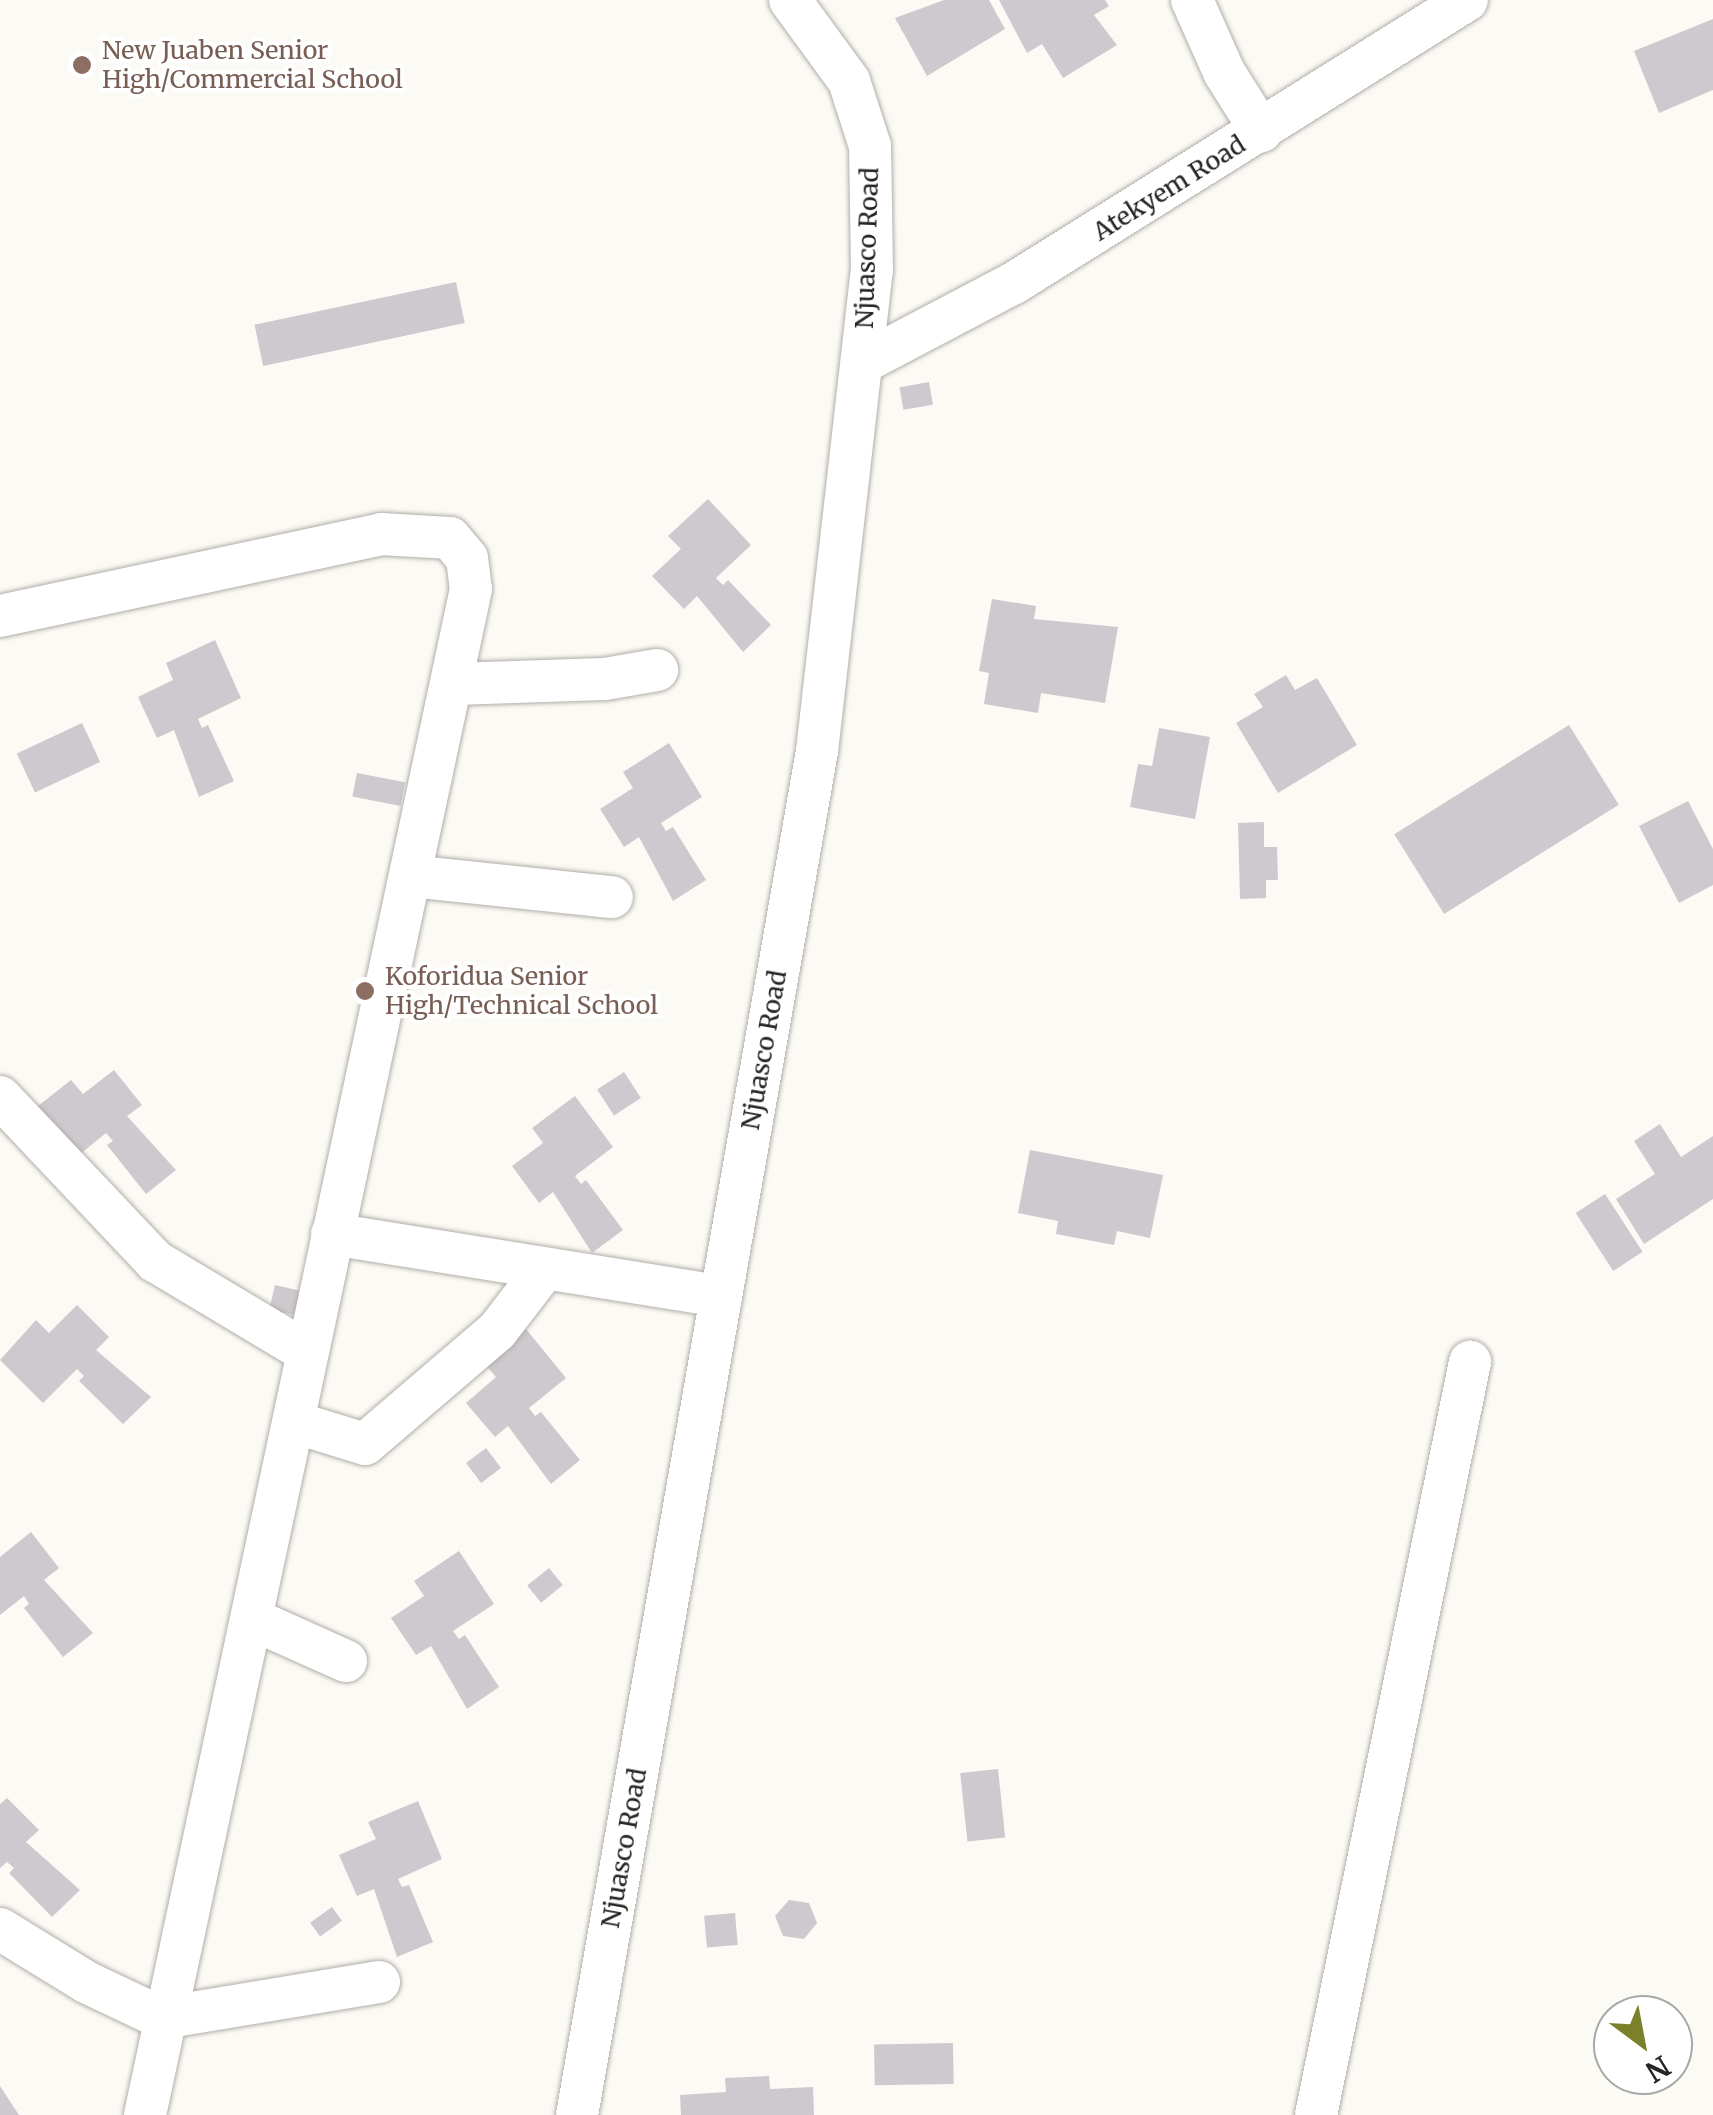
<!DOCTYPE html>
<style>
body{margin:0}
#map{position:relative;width:1713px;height:2115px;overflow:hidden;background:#fcfaf4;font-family:Merriweather,serif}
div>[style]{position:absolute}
.building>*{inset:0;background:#cec9ce;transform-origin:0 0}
.roads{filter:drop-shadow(0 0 2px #b1aea9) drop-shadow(0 0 2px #b1aea9)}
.minor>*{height:42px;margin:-21px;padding:0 21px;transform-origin:21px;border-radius:21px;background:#fff}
.dots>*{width:28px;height:28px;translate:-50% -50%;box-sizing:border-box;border:5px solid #fff;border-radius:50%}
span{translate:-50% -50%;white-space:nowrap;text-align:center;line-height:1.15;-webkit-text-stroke:8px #fff;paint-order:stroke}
.education-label{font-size:25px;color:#785e54}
.left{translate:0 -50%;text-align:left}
.street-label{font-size:25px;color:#262523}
.north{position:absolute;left:1593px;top:1995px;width:100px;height:100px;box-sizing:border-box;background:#fff;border:2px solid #a8a8a7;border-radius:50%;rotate:148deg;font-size:28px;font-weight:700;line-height:40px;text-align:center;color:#262523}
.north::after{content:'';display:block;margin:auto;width:35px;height:45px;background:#7b802a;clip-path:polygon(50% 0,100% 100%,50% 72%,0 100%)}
</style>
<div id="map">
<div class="building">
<div style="clip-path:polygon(944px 0,989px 0,1005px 29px,927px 76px,895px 18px)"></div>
<div style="clip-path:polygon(999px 0,1105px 0,1109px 6px,1094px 15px,1117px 45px,1063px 78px,1042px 44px,1027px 53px)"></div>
<div style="clip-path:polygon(1713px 19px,1713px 90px,1659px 113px,1634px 51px)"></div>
<div style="left:456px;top:282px;width:42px;height:206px;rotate:78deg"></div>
<div style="left:929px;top:382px;width:23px;height:30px;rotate:80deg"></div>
<div style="clip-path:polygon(708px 499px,751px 545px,716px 578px,723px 585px,728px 580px,771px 625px,743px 652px,697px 596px,684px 609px,652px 576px,681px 549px,668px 536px)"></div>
<div style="clip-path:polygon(992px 599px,1036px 606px,1034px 619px,1118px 627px,1105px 703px,1041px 693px,1038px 713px,984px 704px,989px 673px,979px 671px)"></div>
<div style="clip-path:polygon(215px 640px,241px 698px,198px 719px,202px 728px,208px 725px,234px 781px,199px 797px,174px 730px,157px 738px,138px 697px,173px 680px,166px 663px)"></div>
<div style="clip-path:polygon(1286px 675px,1295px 690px,1317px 678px,1357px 745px,1278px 793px,1236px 723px,1263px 707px,1254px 694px)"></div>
<div style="left:82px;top:723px;width:43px;height:72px;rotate:65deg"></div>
<div style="left:1569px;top:725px;width:94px;height:206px;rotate:58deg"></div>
<div style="clip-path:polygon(1159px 728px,1210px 737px,1195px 819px,1130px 807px,1138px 764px,1152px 766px)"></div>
<div style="clip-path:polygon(669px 743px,702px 797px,661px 823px,666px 831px,673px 827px,706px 880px,673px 901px,639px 837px,624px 847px,600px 809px,633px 788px,623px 772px)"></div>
<div style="left:357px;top:773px;width:49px;height:24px;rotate:11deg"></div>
<div style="clip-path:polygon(1688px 801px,1713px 849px,1713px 885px,1679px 903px,1639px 826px)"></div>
<div style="clip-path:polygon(1264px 822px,1264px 847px,1277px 847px,1278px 880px,1266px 880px,1266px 898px,1240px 899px,1238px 823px)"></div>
<div style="clip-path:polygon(114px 1070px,142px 1105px,127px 1116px,176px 1170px,146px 1194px,107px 1145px,113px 1141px,106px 1133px,69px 1163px,29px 1113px,71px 1080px,83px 1094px)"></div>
<div style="left:624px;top:1072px;width:31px;height:32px;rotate:57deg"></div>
<div style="clip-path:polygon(575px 1096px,613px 1147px,575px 1176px,581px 1184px,586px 1180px,623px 1230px,592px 1253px,553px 1192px,539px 1203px,512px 1166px,543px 1143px,532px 1128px)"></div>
<div style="clip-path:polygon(1660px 1124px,1681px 1157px,1713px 1136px,1713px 1199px,1644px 1244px,1616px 1199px,1655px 1174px,1634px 1141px)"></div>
<div style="clip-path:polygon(1030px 1150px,1163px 1175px,1150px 1238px,1117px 1231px,1114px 1245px,1056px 1234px,1058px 1221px,1018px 1213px)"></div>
<div style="left:1605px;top:1194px;width:69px;height:35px;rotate:57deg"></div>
<div style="left:275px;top:1285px;width:26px;height:25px;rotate:13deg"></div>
<div style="clip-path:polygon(77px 1305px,109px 1337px,96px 1350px,151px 1397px,123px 1424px,79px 1381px,84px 1376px,77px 1369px,43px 1403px,0 1360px,36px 1320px,49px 1333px)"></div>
<div style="clip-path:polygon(526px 1329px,566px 1378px,529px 1408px,535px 1416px,541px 1412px,580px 1460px,551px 1484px,508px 1426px,495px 1437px,466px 1403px,496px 1377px,484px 1363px)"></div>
<div style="left:486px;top:1448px;width:25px;height:25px;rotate:53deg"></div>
<div style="clip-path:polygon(31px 1532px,59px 1568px,44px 1580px,93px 1633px,63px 1657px,24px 1608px,29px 1604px,24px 1596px,0 1615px,0 1557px)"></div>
<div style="clip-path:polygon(459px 1551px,494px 1604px,453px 1631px,459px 1639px,465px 1635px,499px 1687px,467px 1709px,431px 1646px,416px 1655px,391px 1618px,424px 1596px,414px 1581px)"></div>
<div style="left:549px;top:1568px;width:22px;height:28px;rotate:51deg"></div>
<div style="left:998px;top:1769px;width:69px;height:38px;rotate:84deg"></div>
<div style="clip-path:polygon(7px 1798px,39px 1830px,26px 1842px,80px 1890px,52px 1917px,9px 1873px,14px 1868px,7px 1862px,0 1868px,0 1804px)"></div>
<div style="clip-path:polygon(418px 1801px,442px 1859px,398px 1879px,402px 1887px,409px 1885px,433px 1942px,397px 1957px,374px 1889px,357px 1896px,339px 1855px,376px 1839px,368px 1822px)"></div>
<div style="clip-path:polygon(789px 1900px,809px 1903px,817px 1923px,804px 1939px,783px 1936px,775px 1916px)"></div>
<div style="left:332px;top:1907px;width:17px;height:27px;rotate:54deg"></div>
<div style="left:735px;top:1913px;width:32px;height:31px;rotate:85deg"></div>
<div style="left:953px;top:2043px;width:41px;height:79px;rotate:89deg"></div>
<div style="clip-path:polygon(769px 2076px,770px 2089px,813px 2087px,814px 2115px,681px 2115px,680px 2095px,726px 2092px,725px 2078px)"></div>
<div style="clip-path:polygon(0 2086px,19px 2115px,0 2115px)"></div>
</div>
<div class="roads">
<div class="minor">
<div style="left:1192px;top:0;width:79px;rotate:66deg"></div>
<div style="left:1224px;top:72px;width:70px;rotate:57.9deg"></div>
<div style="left:862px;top:363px;width:172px;rotate:-27.8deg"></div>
<div style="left:1014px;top:283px;width:534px;rotate:-31.99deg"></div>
<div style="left:0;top:616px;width:390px;rotate:-12.1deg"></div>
<div style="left:381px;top:534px;width:69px;rotate:3.3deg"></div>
<div style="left:450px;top:538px;width:26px;rotate:50deg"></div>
<div style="left:467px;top:558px;width:31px;rotate:83deg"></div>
<div style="left:471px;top:589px;width:1560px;rotate:102.06deg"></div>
<div style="left:454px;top:684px;width:151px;rotate:-1.9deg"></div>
<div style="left:605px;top:679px;width:53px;rotate:-9.8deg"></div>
<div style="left:411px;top:876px;width:202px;rotate:6deg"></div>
<div style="left:0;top:1097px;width:226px;rotate:46.6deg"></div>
<div style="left:155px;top:1261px;width:177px;rotate:30.9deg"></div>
<div style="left:332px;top:1234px;width:394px;rotate:9.1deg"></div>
<div style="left:297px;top:1423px;width:71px;rotate:17.2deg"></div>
<div style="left:365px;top:1444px;width:174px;rotate:-40.6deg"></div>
<div style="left:497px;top:1331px;width:77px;rotate:-52.4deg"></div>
<div style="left:252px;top:1619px;width:103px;rotate:24.1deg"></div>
<div style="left:0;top:1929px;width:101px;rotate:31.6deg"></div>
<div style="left:86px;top:1982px;width:84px;rotate:25.3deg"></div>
<div style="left:162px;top:2018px;width:220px;rotate:-9.4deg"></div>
<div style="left:577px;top:2115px;width:1385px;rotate:-80.02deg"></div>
<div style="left:817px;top:751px;width:484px;rotate:-83.5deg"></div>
<div style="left:872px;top:270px;width:124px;rotate:-90.9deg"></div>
<div style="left:870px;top:146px;width:68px;rotate:-107.9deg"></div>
<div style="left:849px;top:81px;width:100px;rotate:-126.1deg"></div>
<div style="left:1316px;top:2115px;width:769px;rotate:-78.44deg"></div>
</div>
</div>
<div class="dots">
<div style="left:82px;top:65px;background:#8d6e63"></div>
<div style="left:365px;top:991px;background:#8d6e63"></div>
</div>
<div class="education-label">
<span class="left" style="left:102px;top:65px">New Juaben Senior<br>High/Commercial School</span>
<span class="left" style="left:385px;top:991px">Koforidua Senior<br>High/Technical School</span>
</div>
<div class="street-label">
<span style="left:1169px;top:188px;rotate:-32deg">Atekyem Road</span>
<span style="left:867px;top:248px;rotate:-88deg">Njuasco Road</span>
<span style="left:764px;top:1050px;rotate:-80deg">Njuasco Road</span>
<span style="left:624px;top:1848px;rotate:-80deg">Njuasco Road</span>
</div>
<div class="north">N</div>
</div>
